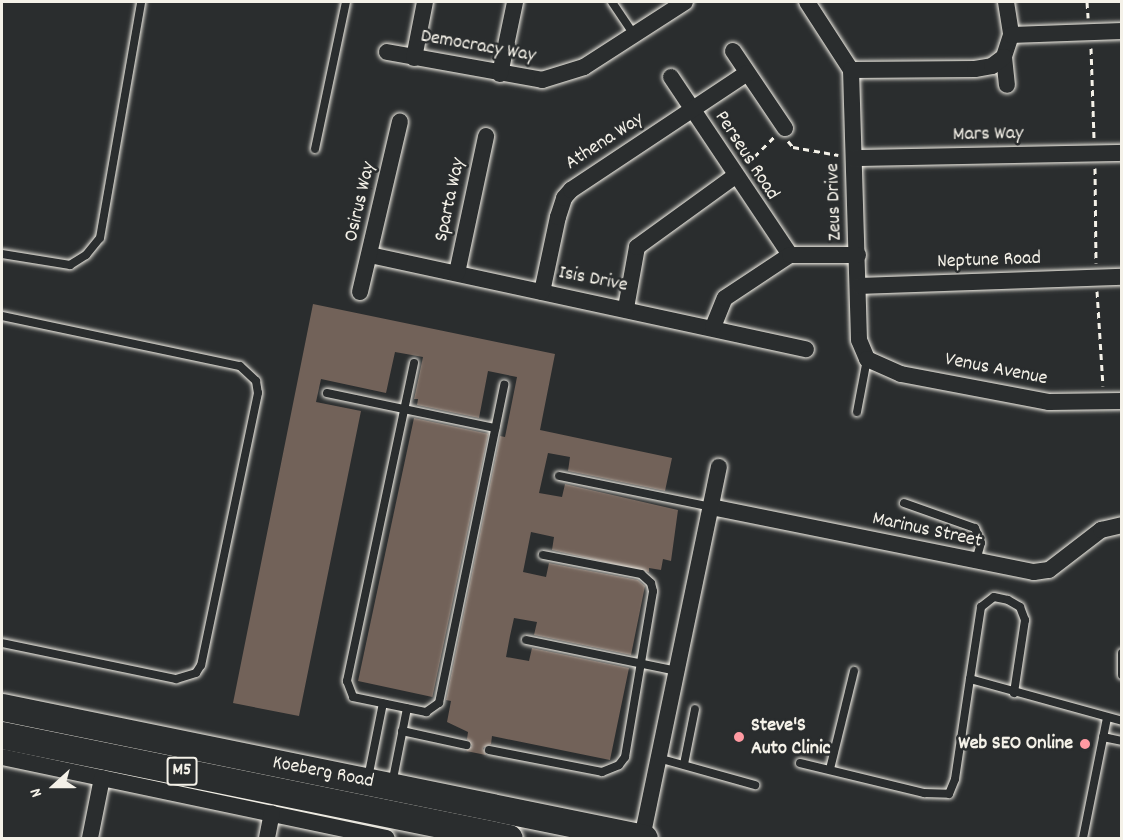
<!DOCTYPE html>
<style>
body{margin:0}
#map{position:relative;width:1123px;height:840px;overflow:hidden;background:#2a2d2e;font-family:Dekko,sans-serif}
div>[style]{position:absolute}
.building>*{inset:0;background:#726259;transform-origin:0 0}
.path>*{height:3px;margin-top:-1.5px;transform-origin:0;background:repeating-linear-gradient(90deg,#f4f1e8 0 6px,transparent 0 10.5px)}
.roads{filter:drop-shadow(0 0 2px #f4f1e8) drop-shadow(0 0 2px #f4f1e8)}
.service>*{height:8px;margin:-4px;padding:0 4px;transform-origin:4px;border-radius:4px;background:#2a2d2e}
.minor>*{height:16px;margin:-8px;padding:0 8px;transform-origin:8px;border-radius:8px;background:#2a2d2e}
.primary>*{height:27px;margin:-13.5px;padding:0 13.5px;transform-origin:13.5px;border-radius:13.5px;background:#2a2d2e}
.dots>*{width:16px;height:16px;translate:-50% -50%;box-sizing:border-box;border:3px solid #2a2d2e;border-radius:50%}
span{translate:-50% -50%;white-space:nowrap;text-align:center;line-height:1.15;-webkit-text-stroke:5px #2a2d2e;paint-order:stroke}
.shield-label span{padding:2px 4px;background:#2a2d2e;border:2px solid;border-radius:4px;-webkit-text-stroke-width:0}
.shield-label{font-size:18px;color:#f4f1e8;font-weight:700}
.street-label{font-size:20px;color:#f4f1e8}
.poi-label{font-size:20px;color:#f4f1e8;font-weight:700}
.left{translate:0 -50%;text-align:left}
.right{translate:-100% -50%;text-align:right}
.frame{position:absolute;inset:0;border:3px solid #f4f1e8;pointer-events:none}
.north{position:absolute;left:24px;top:756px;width:60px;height:60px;-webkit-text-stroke:4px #2a2d2e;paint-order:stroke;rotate:249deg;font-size:16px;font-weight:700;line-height:24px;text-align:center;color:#f4f1e8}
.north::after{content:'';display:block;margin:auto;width:21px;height:27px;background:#f4f1e8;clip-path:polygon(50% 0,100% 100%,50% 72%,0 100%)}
</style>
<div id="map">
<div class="building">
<div style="clip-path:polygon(313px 304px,555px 354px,540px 430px,672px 458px,665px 491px,568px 471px,570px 457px,548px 453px,539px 493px,562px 497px,565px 484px,678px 510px,671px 561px,663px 559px,661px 570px,649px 568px,649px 572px,552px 550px,554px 537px,531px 532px,523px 572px,546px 577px,549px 563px,638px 580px,645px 586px,631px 655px,534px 635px,537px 622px,514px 618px,510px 636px,506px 657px,529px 661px,532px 648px,629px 668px,610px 760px,492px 736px,491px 744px,483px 748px,486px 755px,466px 751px,472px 746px,467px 739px,468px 732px,447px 722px,451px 701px,446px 700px,500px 436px,505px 437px,517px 377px,488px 371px,479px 418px,417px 405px,418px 399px,414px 399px,423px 357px,395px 352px,386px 393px,321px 379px,316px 402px,361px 411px,299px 716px,233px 703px)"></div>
<div style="left:414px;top:418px;width:76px;height:269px;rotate:12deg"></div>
</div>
<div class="path">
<div style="left:1087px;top:2px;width:16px;rotate:86deg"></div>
<div style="left:1091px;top:48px;width:92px;rotate:88.1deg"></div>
<div style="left:788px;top:141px;width:8px;rotate:50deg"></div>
<div style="left:793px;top:147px;width:46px;rotate:10.1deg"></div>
<div style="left:747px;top:164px;width:38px;rotate:-45deg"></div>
<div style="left:1095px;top:168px;width:95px;rotate:89.4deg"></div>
<div style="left:1097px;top:291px;width:95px;rotate:86.4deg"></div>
</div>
<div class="roads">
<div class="service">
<div style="left:612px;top:2px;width:40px;rotate:56deg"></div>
<div style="left:315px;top:149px;width:150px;rotate:-78.1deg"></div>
<div style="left:2px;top:254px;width:69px;rotate:9.2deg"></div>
<div style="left:70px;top:265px;width:19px;rotate:-32deg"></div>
<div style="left:86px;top:255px;width:22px;rotate:-51deg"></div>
<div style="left:100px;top:238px;width:240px;rotate:-80.1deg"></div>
<div style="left:2px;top:316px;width:243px;rotate:11.9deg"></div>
<div style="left:240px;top:366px;width:22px;rotate:43deg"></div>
<div style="left:256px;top:381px;width:12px;rotate:81deg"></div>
<div style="left:258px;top:393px;width:278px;rotate:101.8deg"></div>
<div style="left:201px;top:665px;width:9px;rotate:122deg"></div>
<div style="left:196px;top:673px;width:21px;rotate:163deg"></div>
<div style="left:176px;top:679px;width:178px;rotate:-168.3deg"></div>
<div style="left:414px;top:363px;width:325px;rotate:101.9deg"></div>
<div style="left:347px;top:681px;width:17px;rotate:69deg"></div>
<div style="left:353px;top:697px;width:75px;rotate:11.6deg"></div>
<div style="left:426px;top:712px;width:16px;rotate:-35deg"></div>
<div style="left:439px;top:703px;width:325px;rotate:-78.4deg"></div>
<div style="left:327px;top:393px;width:172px;rotate:11.8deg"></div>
<div style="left:857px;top:412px;width:54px;rotate:-79.3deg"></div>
<div style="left:559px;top:476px;width:155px;rotate:11.5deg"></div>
<div style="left:904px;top:503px;width:75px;rotate:19.4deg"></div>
<div style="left:975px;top:528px;width:16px;rotate:68deg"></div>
<div style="left:981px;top:543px;width:19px;rotate:106deg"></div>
<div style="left:526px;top:640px;width:154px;rotate:11.6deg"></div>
<div style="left:1122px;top:653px;width:22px;rotate:90deg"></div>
<div style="left:970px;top:679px;width:73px;rotate:-81.3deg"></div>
<div style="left:981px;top:607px;width:16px;rotate:-38deg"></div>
<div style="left:994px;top:597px;width:14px;rotate:12deg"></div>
<div style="left:1008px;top:600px;width:14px;rotate:30deg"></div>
<div style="left:1020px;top:607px;width:14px;rotate:69deg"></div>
<div style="left:1025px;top:620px;width:74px;rotate:98.6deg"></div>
<div style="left:402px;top:731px;width:66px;rotate:12.3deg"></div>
<div style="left:1103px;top:737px;width:19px;rotate:12deg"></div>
<div style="left:489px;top:750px;width:115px;rotate:11deg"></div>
<div style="left:602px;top:772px;width:18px;rotate:-22deg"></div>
<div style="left:619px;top:765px;width:10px;rotate:-53deg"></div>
<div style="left:625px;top:757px;width:168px;rotate:-80.4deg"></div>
<div style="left:653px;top:591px;width:8px;rotate:-104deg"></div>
<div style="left:651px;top:583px;width:13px;rotate:-138deg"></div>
<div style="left:641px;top:574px;width:100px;rotate:-169deg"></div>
<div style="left:658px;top:758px;width:101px;rotate:15.6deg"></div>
<div style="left:800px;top:763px;width:128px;rotate:13.6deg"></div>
<div style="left:924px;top:793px;width:25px;rotate:2deg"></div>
<div style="left:949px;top:794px;width:16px;rotate:-68deg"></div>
<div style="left:955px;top:779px;width:101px;rotate:-81.5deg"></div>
<div style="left:970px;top:679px;width:158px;rotate:15.4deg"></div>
<div style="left:684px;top:764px;width:56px;rotate:-78.7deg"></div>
<div style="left:830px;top:769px;width:101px;rotate:-76.2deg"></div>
<div style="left:368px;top:778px;width:76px;rotate:-78.7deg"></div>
<div style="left:392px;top:784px;width:77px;rotate:-78.8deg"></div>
<div style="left:1083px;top:838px;width:122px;rotate:-78.7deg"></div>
</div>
<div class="minor">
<div style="left:807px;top:2px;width:81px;rotate:57.1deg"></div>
<div style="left:851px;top:70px;width:270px;rotate:88.3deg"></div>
<div style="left:859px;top:340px;width:21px;rotate:67deg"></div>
<div style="left:867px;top:359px;width:37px;rotate:24deg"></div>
<div style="left:901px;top:374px;width:151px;rotate:10.7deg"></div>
<div style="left:1049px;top:402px;width:73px;rotate:-0.8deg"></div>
<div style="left:1006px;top:2px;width:33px;rotate:81deg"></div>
<div style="left:1011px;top:35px;width:23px;rotate:108deg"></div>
<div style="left:1004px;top:57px;width:28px;rotate:84deg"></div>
<div style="left:1011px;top:35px;width:111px;rotate:-2.1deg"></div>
<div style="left:733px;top:51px;width:93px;rotate:56deg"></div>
<div style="left:387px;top:52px;width:158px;rotate:10.2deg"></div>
<div style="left:542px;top:80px;width:44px;rotate:-17.2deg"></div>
<div style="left:584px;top:67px;width:120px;rotate:-32.8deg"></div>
<div style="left:414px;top:58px;width:57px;rotate:-78.9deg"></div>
<div style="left:851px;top:70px;width:124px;rotate:-0.5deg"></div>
<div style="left:975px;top:69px;width:17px;rotate:-10deg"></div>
<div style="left:992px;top:66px;width:15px;rotate:-37deg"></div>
<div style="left:500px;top:74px;width:74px;rotate:-78.2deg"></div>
<div style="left:671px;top:77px;width:214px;rotate:56.2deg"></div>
<div style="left:855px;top:158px;width:267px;rotate:-1.1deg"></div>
<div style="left:370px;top:255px;width:446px;rotate:12.2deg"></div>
<div style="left:457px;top:273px;width:140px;rotate:-78deg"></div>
<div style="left:859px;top:286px;width:263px;rotate:-2deg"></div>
<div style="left:360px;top:292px;width:175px;rotate:-76.8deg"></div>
<div style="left:542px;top:292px;width:77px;rotate:-78deg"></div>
<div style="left:558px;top:217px;width:20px;rotate:-72deg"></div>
<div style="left:564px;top:198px;width:11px;rotate:-49deg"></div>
<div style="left:571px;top:190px;width:211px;rotate:-33.6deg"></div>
<div style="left:626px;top:308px;width:62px;rotate:-79.8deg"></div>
<div style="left:637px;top:247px;width:121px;rotate:-35.9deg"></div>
<div style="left:713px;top:327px;width:31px;rotate:-68deg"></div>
<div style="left:725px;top:298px;width:78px;rotate:-33.5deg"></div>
<div style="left:790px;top:255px;width:68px"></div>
<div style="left:711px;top:507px;width:329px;rotate:11.4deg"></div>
<div style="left:1034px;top:572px;width:15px;rotate:-8deg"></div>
<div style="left:1049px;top:570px;width:66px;rotate:-37.6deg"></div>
<div style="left:1101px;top:530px;width:22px;rotate:-13deg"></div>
<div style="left:2px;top:757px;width:393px;rotate:11.9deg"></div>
<div style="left:90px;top:838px;width:61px;rotate:-78.7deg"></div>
<div style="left:267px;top:838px;width:25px;rotate:-79deg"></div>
<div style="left:642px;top:838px;width:379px;rotate:-78.3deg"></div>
</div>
<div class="primary">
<div style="left:2px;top:707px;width:655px;rotate:11.53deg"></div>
<div style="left:2px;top:735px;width:517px;rotate:11.48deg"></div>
</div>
</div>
<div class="dots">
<div style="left:739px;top:737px;background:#ff9aa2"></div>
<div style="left:1085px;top:744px;background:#ff9aa2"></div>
</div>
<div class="shield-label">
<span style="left:182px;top:771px">M5</span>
</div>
<div class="street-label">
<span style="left:478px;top:47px;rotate:10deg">Democracy Way</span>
<span style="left:988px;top:135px;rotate:-1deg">Mars Way</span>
<span style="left:605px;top:142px;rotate:-33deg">Athena Way</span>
<span style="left:746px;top:156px;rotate:57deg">Perseus Road</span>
<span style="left:451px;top:200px;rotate:-78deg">Sparta Way</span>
<span style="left:361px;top:202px;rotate:-77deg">Osirus Way</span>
<span style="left:835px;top:202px;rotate:-92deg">Zeus Drive</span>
<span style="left:989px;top:261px;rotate:-2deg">Neptune Road</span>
<span style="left:593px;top:280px;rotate:11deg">Isis Drive</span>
<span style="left:996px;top:370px;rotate:11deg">Venus Avenue</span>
<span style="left:927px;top:531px;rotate:12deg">Marinus Street</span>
<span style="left:323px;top:773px;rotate:11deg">Koeberg Road</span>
</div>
<div class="poi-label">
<span class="left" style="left:751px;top:738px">Steve'S<br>Auto Clinic</span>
<span class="right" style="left:1073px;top:744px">Web SEO Online</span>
</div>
<div class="frame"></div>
<div class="north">N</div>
</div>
